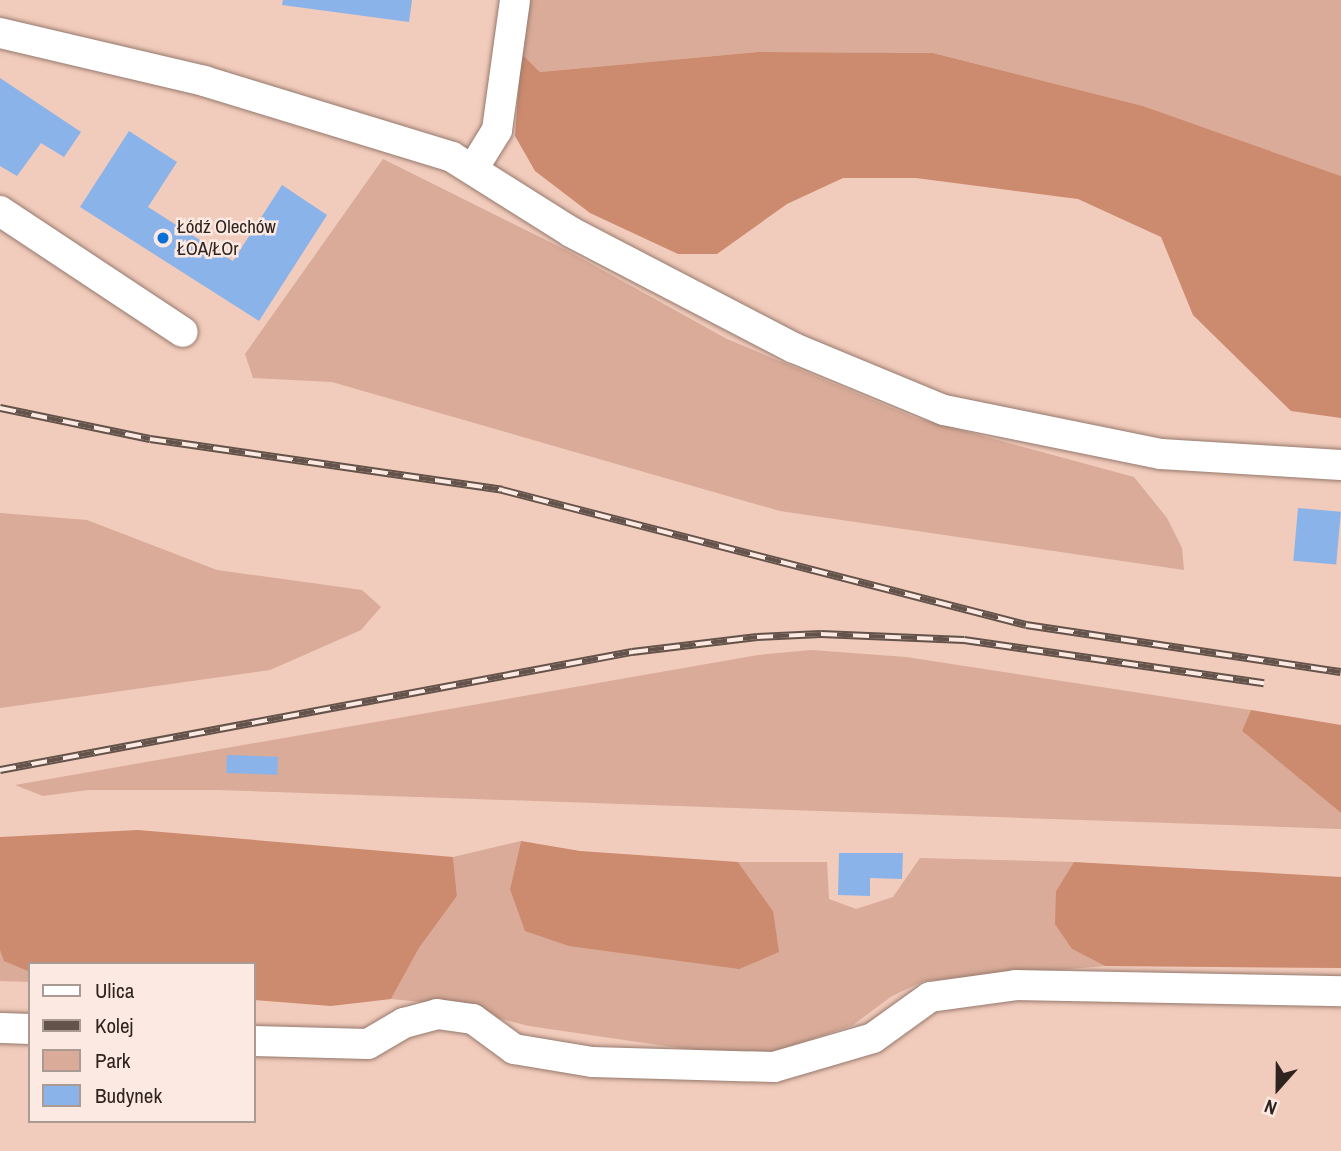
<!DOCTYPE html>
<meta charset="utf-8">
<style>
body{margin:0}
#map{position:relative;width:1341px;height:1151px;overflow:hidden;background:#f8d9cc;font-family:"Archivo Narrow",sans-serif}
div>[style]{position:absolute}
.built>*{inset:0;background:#f1cbbb}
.green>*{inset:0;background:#d9ab98}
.forest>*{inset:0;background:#cc8a6e}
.building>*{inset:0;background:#8ab3ea;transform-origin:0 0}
.roads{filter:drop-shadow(0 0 2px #95796d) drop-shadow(0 0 2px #95796d)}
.minor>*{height:30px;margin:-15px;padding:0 15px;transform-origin:15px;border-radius:15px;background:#fff}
.rail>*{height:8px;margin-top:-4px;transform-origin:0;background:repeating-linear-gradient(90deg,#fce9e2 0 16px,#63534b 0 32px);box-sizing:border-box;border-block:2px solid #63534b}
.dots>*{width:19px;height:19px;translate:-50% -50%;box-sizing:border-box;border:4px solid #fce9e2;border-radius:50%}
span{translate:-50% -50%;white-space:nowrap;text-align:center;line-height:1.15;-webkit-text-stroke:5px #fce9e2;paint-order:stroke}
.poi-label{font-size:19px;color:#2e231e}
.left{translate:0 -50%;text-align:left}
.legend{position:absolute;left:28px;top:962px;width:228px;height:161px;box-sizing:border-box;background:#fce9e2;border:2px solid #aa9a94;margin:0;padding:9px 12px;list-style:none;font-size:21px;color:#2e231e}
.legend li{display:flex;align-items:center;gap:14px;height:35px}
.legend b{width:35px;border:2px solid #aa9a94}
.north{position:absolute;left:1243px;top:1053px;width:70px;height:70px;-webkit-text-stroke:5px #fce9e2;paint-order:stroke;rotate:201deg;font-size:19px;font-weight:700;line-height:28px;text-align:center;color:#2e231e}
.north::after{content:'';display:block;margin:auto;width:24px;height:32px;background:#2e231e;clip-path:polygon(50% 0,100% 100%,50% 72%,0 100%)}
</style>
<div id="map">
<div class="built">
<div style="clip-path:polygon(evenodd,0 0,1341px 0,1341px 1151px,0 1151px,0 0,30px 964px,254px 964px,254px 1121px,30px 1121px,30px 964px)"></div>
</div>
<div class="green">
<div style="clip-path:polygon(530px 0,1341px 0,1341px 176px,1143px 106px,933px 53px,758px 52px,540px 72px,521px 53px)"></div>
<div style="clip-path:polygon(383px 159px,570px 252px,727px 339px,916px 418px,1134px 477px,1167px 518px,1182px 548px,1184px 570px,780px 511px,332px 382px,253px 378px,245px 354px)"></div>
<div style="clip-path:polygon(0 513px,87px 520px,217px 570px,362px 590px,381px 607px,361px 630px,270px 670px,0 708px)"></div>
<div style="clip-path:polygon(811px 650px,906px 657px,1251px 710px,1242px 731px,1341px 813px,1341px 829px,218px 790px,88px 790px,43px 796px,15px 785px,758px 655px)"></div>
<div style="clip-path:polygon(521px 841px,510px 889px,773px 911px,738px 862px,827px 862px,829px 899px,856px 909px,893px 897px,920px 858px,1074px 862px,1056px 891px,1072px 949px,1105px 966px,924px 981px,892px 996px,853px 1025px,754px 1059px,529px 1026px,442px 1004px,391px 999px,419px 948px,457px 896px,453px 857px)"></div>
<div style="clip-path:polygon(0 950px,5px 961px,30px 972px,30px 982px,0 981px)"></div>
</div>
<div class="forest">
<div style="clip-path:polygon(758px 52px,933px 53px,1143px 106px,1341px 176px,1341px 418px,1291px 411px,1193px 315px,1161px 237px,1078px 199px,916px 178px,843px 178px,787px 204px,717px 254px,678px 254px,590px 213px,535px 171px,515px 136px,521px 53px,540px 72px)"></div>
<div style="clip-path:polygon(1251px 710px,1341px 725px,1341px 813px,1242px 731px)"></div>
<div style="clip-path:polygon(138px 830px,453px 857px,457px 896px,419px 948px,391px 999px,331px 1006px,254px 1000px,254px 964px,30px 964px,30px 972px,4px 961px,0 950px,0 837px)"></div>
<div style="clip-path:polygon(521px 841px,580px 851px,738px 862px,773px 911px,779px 952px,739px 969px,569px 946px,525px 931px,510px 889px)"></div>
<div style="clip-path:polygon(1074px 862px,1341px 877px,1341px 968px,1105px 966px,1072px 949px,1055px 924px,1056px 891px)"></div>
</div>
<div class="building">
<div style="clip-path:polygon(283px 0,412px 0,409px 22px,282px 5px)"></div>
<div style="clip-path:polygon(0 78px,81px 132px,64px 157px,41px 143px,17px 176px,0 166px)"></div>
<div style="clip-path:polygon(129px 131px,177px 162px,148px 207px,233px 261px,282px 185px,327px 215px,259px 321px,80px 207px)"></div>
<div style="left:1298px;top:508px;width:43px;height:53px;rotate:5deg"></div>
<div style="left:227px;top:755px;width:51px;height:18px;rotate:2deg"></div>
<div style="clip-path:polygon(839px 853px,903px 853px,902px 879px,870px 878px,870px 896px,838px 895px)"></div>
</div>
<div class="roads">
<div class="minor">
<div style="left:0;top:33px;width:210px;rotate:13.2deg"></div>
<div style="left:204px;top:81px;width:259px;rotate:17deg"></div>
<div style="left:452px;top:157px;width:141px;rotate:32.2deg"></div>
<div style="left:571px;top:232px;width:251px;rotate:27.5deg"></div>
<div style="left:794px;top:348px;width:162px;rotate:22.5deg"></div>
<div style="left:944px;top:410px;width:221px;rotate:11.5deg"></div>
<div style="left:1161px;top:454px;width:180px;rotate:3.5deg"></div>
<div style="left:473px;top:169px;width:46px;rotate:-58.4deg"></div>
<div style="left:497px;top:130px;width:131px;rotate:-82.1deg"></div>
<div style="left:0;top:211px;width:219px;rotate:33.5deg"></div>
<div style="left:0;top:1028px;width:30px;rotate:2deg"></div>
<div style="left:254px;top:1041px;width:114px;rotate:1.5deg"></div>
<div style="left:368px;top:1044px;width:42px;rotate:-30.3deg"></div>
<div style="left:404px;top:1023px;width:34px;rotate:-15deg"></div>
<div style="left:437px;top:1014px;width:36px;rotate:8deg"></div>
<div style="left:473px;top:1019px;width:51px;rotate:36.2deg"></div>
<div style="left:514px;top:1049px;width:79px;rotate:9.5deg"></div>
<div style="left:592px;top:1062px;width:182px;rotate:1.6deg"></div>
<div style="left:774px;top:1067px;width:103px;rotate:-16.3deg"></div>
<div style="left:873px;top:1038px;width:70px;rotate:-35.7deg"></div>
<div style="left:930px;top:997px;width:87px;rotate:-7.9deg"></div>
<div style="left:1016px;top:985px;width:325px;rotate:1.1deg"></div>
</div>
</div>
<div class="rail">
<div style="left:0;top:408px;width:153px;rotate:11.7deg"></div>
<div style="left:150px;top:439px;width:356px;rotate:8.2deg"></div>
<div style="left:502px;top:490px;width:541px;rotate:14.45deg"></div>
<div style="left:1026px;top:625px;width:318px;rotate:8.5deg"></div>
<div style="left:0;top:770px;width:643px;rotate:-10.58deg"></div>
<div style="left:632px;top:652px;width:126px;rotate:-6.8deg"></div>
<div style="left:757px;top:637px;width:64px;rotate:-2.7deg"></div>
<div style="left:821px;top:634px;width:143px;rotate:2.4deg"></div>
<div style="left:964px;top:640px;width:303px;rotate:8.2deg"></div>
</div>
<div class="dots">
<div style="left:163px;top:238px;background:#0a6ed7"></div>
</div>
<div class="poi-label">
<span class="left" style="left:177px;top:238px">Łódź Olechów<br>ŁOA/ŁOr</span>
</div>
<ul class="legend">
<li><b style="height:9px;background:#fff"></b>Ulica</li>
<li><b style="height:9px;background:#63534b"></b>Kolej</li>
<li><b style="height:19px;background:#d9ab98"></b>Park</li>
<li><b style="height:19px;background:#8ab3ea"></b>Budynek</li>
</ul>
<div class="north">N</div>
</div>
